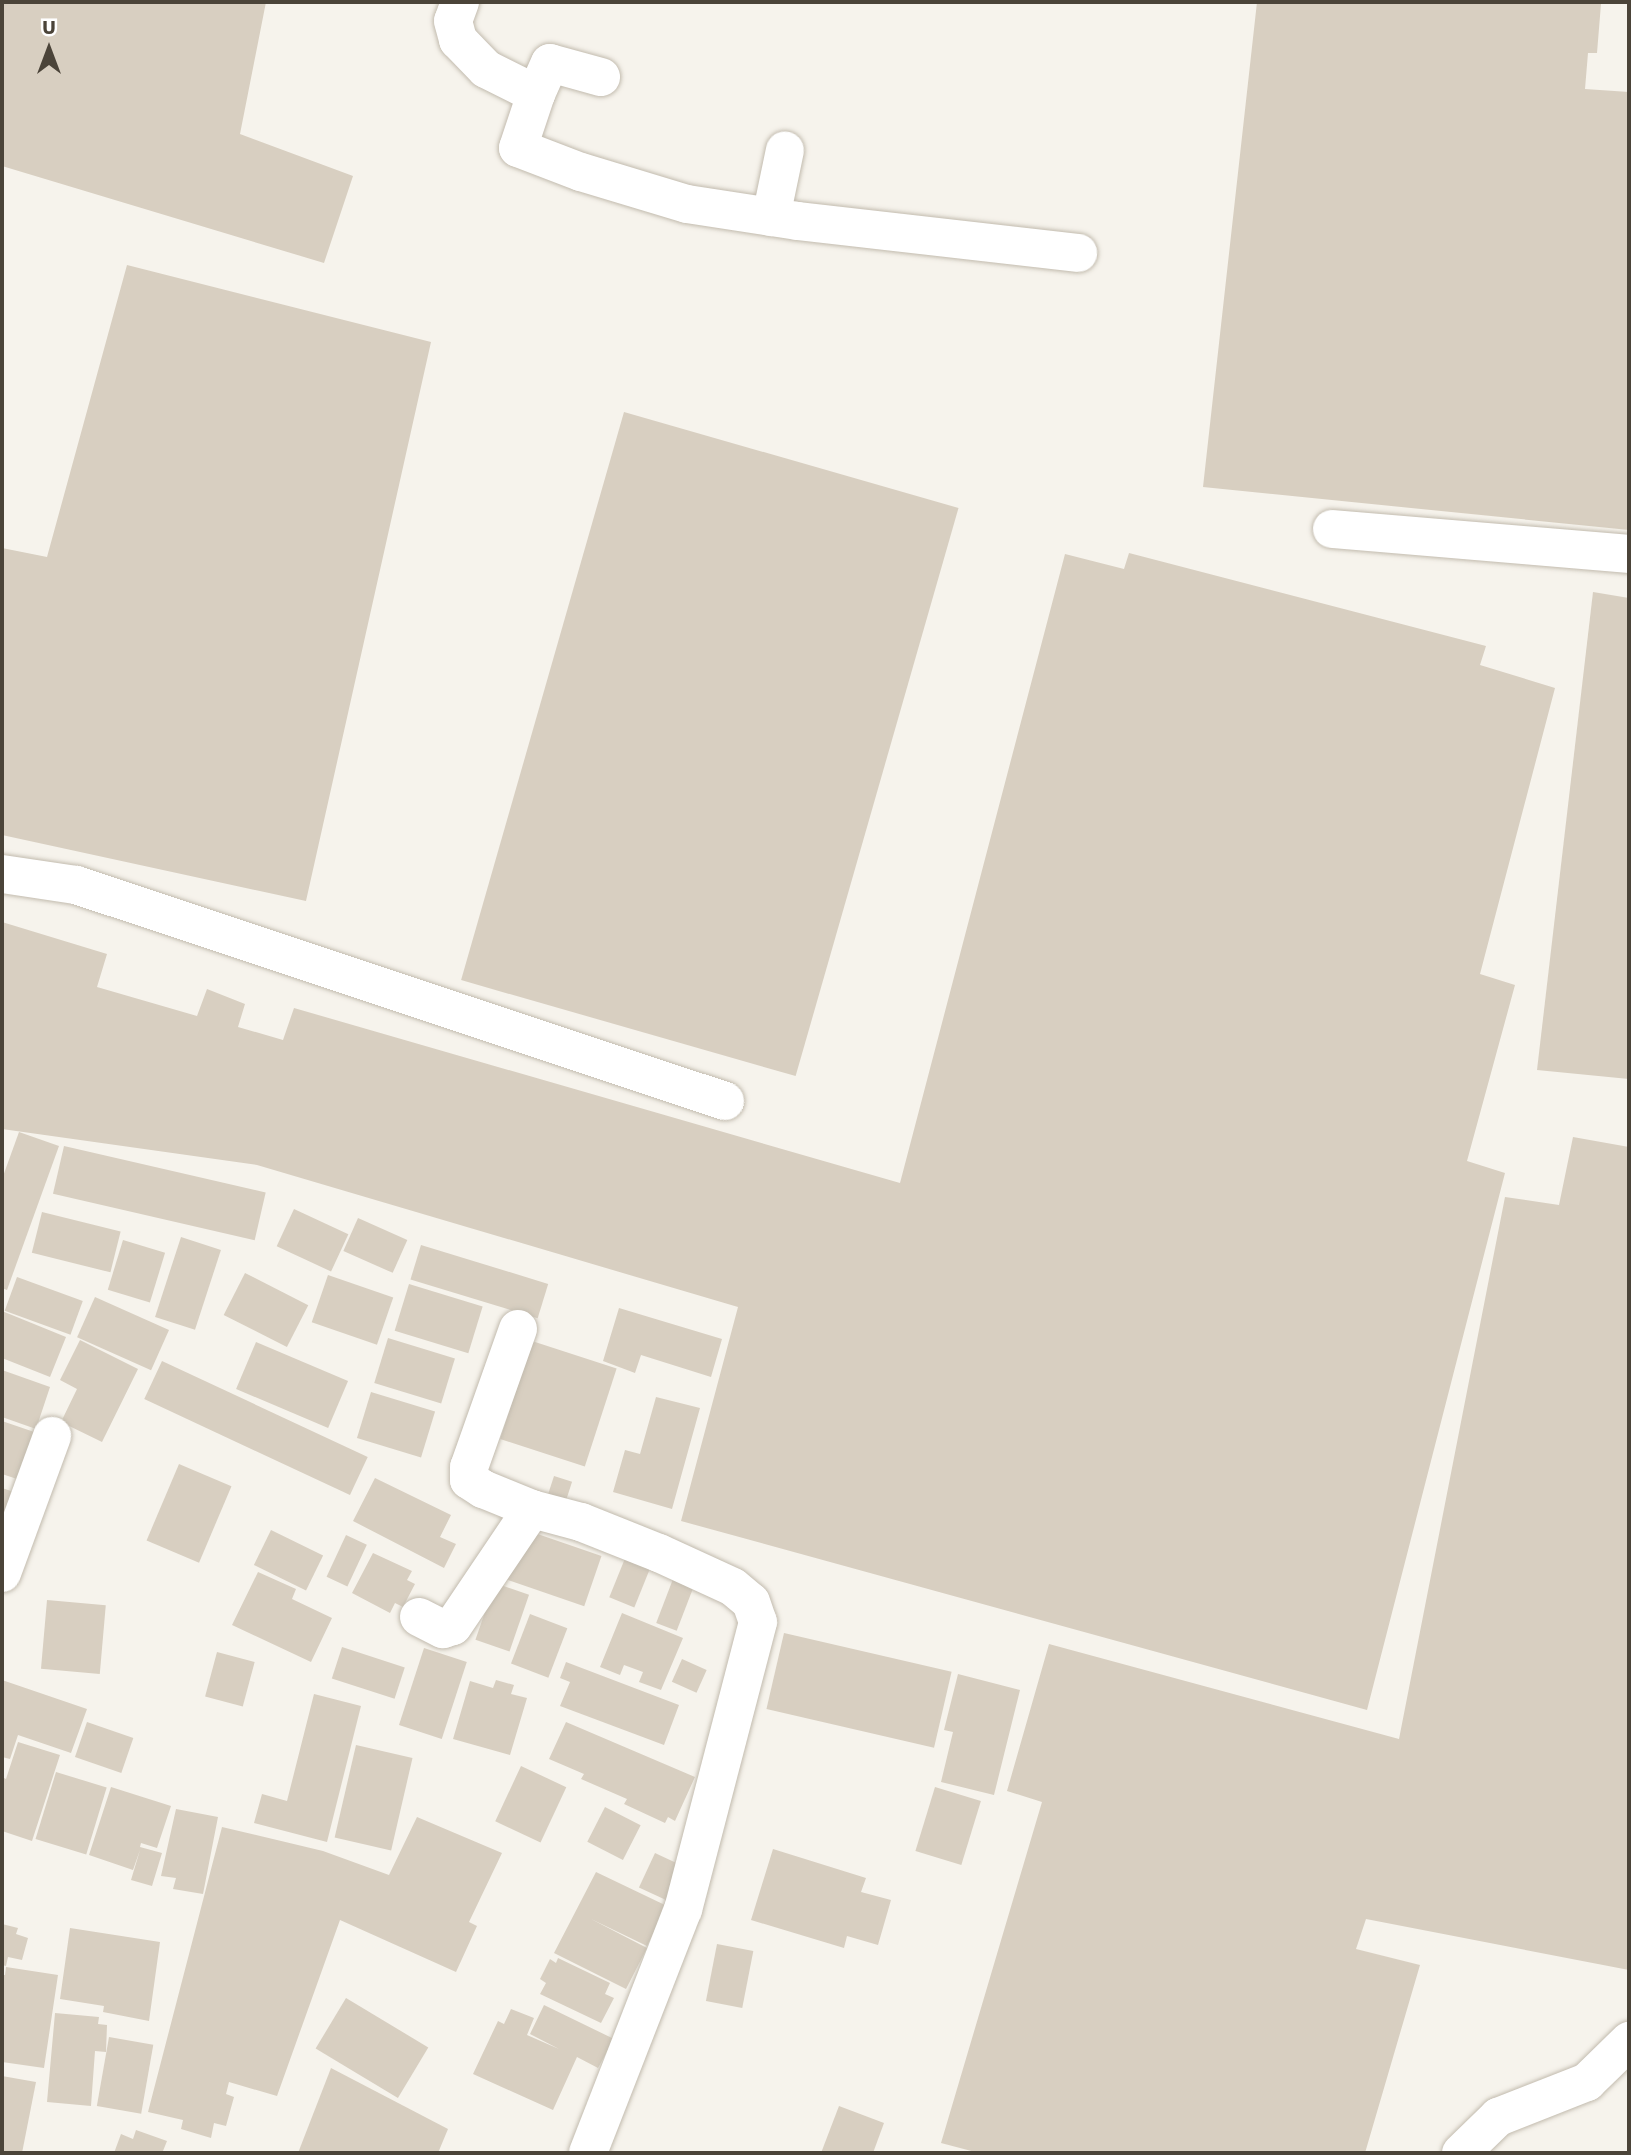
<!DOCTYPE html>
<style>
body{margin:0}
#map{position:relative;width:1631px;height:2155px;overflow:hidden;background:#f6f3ec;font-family:"Work Sans",sans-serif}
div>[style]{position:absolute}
.building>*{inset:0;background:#d8cfc1;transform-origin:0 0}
.roads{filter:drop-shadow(0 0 2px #c2bbae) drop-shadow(0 0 2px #c2bbae)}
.minor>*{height:38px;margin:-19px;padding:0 19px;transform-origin:19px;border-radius:19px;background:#fff}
span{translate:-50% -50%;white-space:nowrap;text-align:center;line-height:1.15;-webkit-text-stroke:5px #fff;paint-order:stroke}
.frame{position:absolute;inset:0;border:4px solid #4b4439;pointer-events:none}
.north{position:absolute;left:14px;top:14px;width:70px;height:70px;-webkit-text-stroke:5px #fff;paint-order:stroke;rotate:0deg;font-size:19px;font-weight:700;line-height:28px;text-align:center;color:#4b4439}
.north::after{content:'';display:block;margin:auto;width:24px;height:32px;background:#4b4439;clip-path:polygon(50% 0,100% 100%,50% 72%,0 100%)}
</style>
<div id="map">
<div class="building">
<div style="clip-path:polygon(2px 2px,266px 2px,240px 134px,353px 176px,324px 263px,2px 166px)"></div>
<div style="clip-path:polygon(1257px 2px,1601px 4px,1597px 53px,1588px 53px,1585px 89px,1629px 92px,1629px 530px,1203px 487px)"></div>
<div style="clip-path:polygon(127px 265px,431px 342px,306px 901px,2px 835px,2px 548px,47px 557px)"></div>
<div style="left:624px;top:412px;width:348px;height:591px;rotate:16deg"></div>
<div style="clip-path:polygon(1129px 553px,1486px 646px,1480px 665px,1555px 688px,1480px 974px,1515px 985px,1467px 1161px,1505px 1173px,1367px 1710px,681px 1521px,738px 1307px,257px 1165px,2px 1129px,2px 922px,107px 954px,97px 987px,197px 1016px,207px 989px,245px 1004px,238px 1027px,283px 1040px,294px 1008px,900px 1183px,1065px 554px,1124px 569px)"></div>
<div style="clip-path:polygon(1593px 592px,1629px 598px,1629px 1079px,1537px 1070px)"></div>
<div style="clip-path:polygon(19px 1132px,59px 1146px,7px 1290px,2px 1288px,2px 1179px)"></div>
<div style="clip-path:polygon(1573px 1137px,1629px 1147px,1629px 1970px,1366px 1919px,1356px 1949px,1420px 1965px,1365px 2153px,979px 2153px,941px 2143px,1042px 1802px,1007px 1791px,1049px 1644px,1399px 1739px,1505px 1197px,1559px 1205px)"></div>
<div style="left:64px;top:1146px;width:207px;height:49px;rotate:13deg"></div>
<div style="left:294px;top:1209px;width:60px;height:41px;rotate:25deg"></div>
<div style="left:42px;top:1212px;width:81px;height:42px;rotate:14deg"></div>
<div style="left:358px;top:1218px;width:54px;height:36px;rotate:24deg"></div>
<div style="left:181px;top:1237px;width:42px;height:84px;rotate:18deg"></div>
<div style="left:123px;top:1240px;width:44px;height:52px;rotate:17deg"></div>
<div style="left:421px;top:1245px;width:133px;height:36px;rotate:17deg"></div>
<div style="left:245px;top:1273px;width:71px;height:47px;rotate:27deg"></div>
<div style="left:328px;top:1275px;width:69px;height:50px;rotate:19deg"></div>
<div style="left:17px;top:1277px;width:70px;height:36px;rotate:20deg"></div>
<div style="left:409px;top:1284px;width:77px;height:49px;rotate:17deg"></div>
<div style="left:95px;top:1297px;width:81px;height:44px;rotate:24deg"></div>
<div style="clip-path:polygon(619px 1308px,722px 1339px,711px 1377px,641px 1355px,635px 1373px,603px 1361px)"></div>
<div style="clip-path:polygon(2px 1311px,66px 1337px,50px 1377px,2px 1358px)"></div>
<div style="left:388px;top:1338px;width:70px;height:47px;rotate:17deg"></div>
<div style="clip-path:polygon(80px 1340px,138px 1369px,102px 1442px,61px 1422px,77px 1389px,60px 1380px)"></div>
<div style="left:532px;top:1341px;width:89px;height:103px;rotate:18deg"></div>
<div style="left:256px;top:1342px;width:100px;height:51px;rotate:23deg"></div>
<div style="left:162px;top:1361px;width:227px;height:42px;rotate:25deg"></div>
<div style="clip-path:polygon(2px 1370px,50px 1387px,36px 1429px,2px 1417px)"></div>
<div style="left:371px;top:1392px;width:67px;height:48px;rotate:17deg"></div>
<div style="clip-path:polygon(656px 1397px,700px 1408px,672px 1509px,613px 1492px,625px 1450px,640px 1454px)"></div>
<div style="clip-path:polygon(2px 1421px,40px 1434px,23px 1481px,2px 1474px)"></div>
<div style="left:179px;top:1464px;width:57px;height:83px;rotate:23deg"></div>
<div style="left:554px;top:1476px;width:19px;height:30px;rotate:18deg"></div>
<div style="clip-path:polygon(375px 1478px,451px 1515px,440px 1537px,456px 1544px,444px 1568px,353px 1521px)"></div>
<div style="clip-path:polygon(2px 1488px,14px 1492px,2px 1522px)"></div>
<div style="left:523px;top:1529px;width:83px;height:53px;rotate:19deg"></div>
<div style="left:271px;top:1530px;width:58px;height:39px;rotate:26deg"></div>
<div style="left:346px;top:1535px;width:23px;height:46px;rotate:25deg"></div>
<div style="left:628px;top:1551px;width:27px;height:50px;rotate:22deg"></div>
<div style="clip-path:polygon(373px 1553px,412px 1571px,407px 1580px,415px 1584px,403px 1607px,395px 1603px,390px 1613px,352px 1593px)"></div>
<div style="clip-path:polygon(258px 1572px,296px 1589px,292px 1599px,332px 1618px,311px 1662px,232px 1625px)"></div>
<div style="left:673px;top:1579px;width:22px;height:47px;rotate:21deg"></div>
<div style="left:495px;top:1583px;width:36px;height:60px;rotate:19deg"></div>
<div style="left:47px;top:1600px;width:59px;height:69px;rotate:5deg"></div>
<div style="clip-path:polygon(622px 1613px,683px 1638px,661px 1690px,639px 1682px,643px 1672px,624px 1665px,620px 1675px,600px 1667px)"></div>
<div style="left:530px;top:1614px;width:40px;height:53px;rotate:21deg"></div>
<div style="left:784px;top:1633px;width:172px;height:78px;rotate:13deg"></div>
<div style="left:342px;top:1647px;width:66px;height:33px;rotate:18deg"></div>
<div style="left:424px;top:1648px;width:45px;height:81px;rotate:18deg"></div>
<div style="left:217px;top:1652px;width:39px;height:46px;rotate:15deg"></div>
<div style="left:682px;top:1659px;width:27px;height:25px;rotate:24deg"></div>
<div style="clip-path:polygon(566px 1662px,679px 1705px,664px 1745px,560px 1706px,570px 1682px,560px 1678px)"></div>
<div style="clip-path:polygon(958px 1674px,1020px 1690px,994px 1795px,941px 1782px,953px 1732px,944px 1730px)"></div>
<div style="clip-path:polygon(2px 1680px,87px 1709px,71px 1753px,18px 1735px,10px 1759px,2px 1757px)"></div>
<div style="clip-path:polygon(496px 1680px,514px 1685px,511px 1694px,527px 1698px,510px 1755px,453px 1739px,470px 1681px,493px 1688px)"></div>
<div style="clip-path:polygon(314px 1694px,361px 1706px,327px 1842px,254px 1823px,262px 1794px,287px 1801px)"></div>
<div style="left:87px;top:1722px;width:49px;height:37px;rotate:19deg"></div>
<div style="clip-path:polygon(566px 1722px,695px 1777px,675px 1821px,668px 1817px,665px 1823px,624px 1804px,627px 1799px,581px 1779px,584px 1774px,549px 1759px)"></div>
<div style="clip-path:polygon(18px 1742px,60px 1755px,32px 1841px,2px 1831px,2px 1777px,6px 1779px)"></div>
<div style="left:356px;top:1745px;width:58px;height:95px;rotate:13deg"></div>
<div style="left:521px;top:1766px;width:50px;height:61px;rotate:25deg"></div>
<div style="left:56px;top:1772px;width:53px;height:70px;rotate:17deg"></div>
<div style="clip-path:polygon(111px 1787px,171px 1806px,157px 1848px,141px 1843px,140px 1847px,162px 1853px,152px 1886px,131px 1880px,140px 1850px,133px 1870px,89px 1855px)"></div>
<div style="left:935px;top:1787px;width:48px;height:67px;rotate:17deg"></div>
<div style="left:605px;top:1807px;width:40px;height:39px;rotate:27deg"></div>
<div style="clip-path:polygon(176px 1809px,218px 1817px,203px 1894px,173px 1889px,176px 1878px,161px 1876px)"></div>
<div style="clip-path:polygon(417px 1817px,502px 1853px,469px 1922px,477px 1926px,456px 1972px,340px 1920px,277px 2096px,229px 2082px,226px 2094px,234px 2097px,226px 2126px,214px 2123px,211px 2138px,181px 2129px,183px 2120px,148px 2112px,222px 1827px,323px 1851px,389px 1875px)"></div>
<div style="clip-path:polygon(773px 1849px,866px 1878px,861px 1892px,891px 1900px,878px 1945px,847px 1936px,844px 1948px,751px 1920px)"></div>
<div style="left:655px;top:1853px;width:40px;height:38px;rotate:25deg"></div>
<div style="clip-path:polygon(596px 1872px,667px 1906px,647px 1946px,591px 1919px,647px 1948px,626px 1989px,554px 1953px)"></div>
<div style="clip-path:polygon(2px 1924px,18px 1928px,16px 1934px,28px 1938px,22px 1960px,8px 1957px,6px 1966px,2px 1965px)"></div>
<div style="clip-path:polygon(70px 1928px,160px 1942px,149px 2021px,103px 2012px,104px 2006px,60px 1999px)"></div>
<div style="left:717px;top:1944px;width:37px;height:58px;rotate:11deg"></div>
<div style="clip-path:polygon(558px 1958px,610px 1983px,605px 1994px,614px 1998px,601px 2023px,540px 1994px,546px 1983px,540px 1979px,550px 1959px,556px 1963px)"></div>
<div style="clip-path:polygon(6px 1967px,58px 1975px,44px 2068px,2px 2062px,2px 1975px,5px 1975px)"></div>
<div style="left:346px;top:1998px;width:96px;height:59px;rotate:31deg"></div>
<div style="clip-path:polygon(544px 2005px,614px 2039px,598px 2068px,577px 2057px,553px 2110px,473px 2074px,498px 2021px,504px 2024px,511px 2009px,534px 2018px,527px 2035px,559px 2049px,530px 2034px)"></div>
<div style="clip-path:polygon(55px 2013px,99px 2017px,98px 2024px,107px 2025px,106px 2052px,95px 2051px,91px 2106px,47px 2102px)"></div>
<div style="left:109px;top:2037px;width:45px;height:70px;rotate:10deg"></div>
<div style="clip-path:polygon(331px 2068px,448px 2129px,438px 2153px,298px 2153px)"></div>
<div style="clip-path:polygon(2px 2076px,36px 2082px,22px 2153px,2px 2153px)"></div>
<div style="clip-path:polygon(839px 2106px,884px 2123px,873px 2153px,821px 2153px)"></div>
<div style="clip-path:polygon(136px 2130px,167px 2141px,163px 2151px,169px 2153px,114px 2153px,121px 2134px,133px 2139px)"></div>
</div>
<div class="roads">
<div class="minor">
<div style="left:460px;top:2px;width:20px;rotate:110deg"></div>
<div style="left:453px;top:21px;width:20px;rotate:75deg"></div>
<div style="left:458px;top:40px;width:40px;rotate:46deg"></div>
<div style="left:486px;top:69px;width:56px;rotate:26.6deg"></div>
<div style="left:536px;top:94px;width:57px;rotate:108.4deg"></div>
<div style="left:518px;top:148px;width:67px;rotate:20.9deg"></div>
<div style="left:581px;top:172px;width:111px;rotate:16.8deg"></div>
<div style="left:687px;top:204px;width:112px;rotate:8.7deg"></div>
<div style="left:798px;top:221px;width:282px;rotate:6.5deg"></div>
<div style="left:536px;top:94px;width:34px;rotate:-66deg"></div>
<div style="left:550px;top:63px;width:53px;rotate:15.4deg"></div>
<div style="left:771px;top:217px;width:68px;rotate:-78.2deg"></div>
<div style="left:1332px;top:529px;width:298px;rotate:4.8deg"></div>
<div style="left:2px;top:874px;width:75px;rotate:8.5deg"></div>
<div style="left:76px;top:885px;width:684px;rotate:18.41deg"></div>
<div style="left:518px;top:1329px;width:146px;rotate:109.5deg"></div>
<div style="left:469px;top:1467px;width:13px;rotate:90deg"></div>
<div style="left:469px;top:1480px;width:17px;rotate:33deg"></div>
<div style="left:483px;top:1489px;width:53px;rotate:22.2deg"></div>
<div style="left:532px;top:1509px;width:51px;rotate:14.9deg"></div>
<div style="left:581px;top:1522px;width:84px;rotate:21.7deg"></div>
<div style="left:659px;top:1553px;width:81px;rotate:24.7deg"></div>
<div style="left:733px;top:1587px;width:23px;rotate:40deg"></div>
<div style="left:751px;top:1602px;width:21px;rotate:71deg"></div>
<div style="left:758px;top:1622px;width:297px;rotate:104.6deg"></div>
<div style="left:683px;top:1909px;width:262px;rotate:111.3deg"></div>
<div style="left:2px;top:1573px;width:146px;rotate:-69.9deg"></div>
<div style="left:419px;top:1617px;width:27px;rotate:27deg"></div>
<div style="left:443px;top:1629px;width:10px;rotate:-17deg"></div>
<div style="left:453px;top:1626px;width:141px;rotate:-56deg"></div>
<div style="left:1461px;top:2153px;width:52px;rotate:-44.2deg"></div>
<div style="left:1498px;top:2117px;width:96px;rotate:-21.5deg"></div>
<div style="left:1587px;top:2082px;width:59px;rotate:-44.3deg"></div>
</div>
</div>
<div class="frame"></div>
<div class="north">U</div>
</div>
